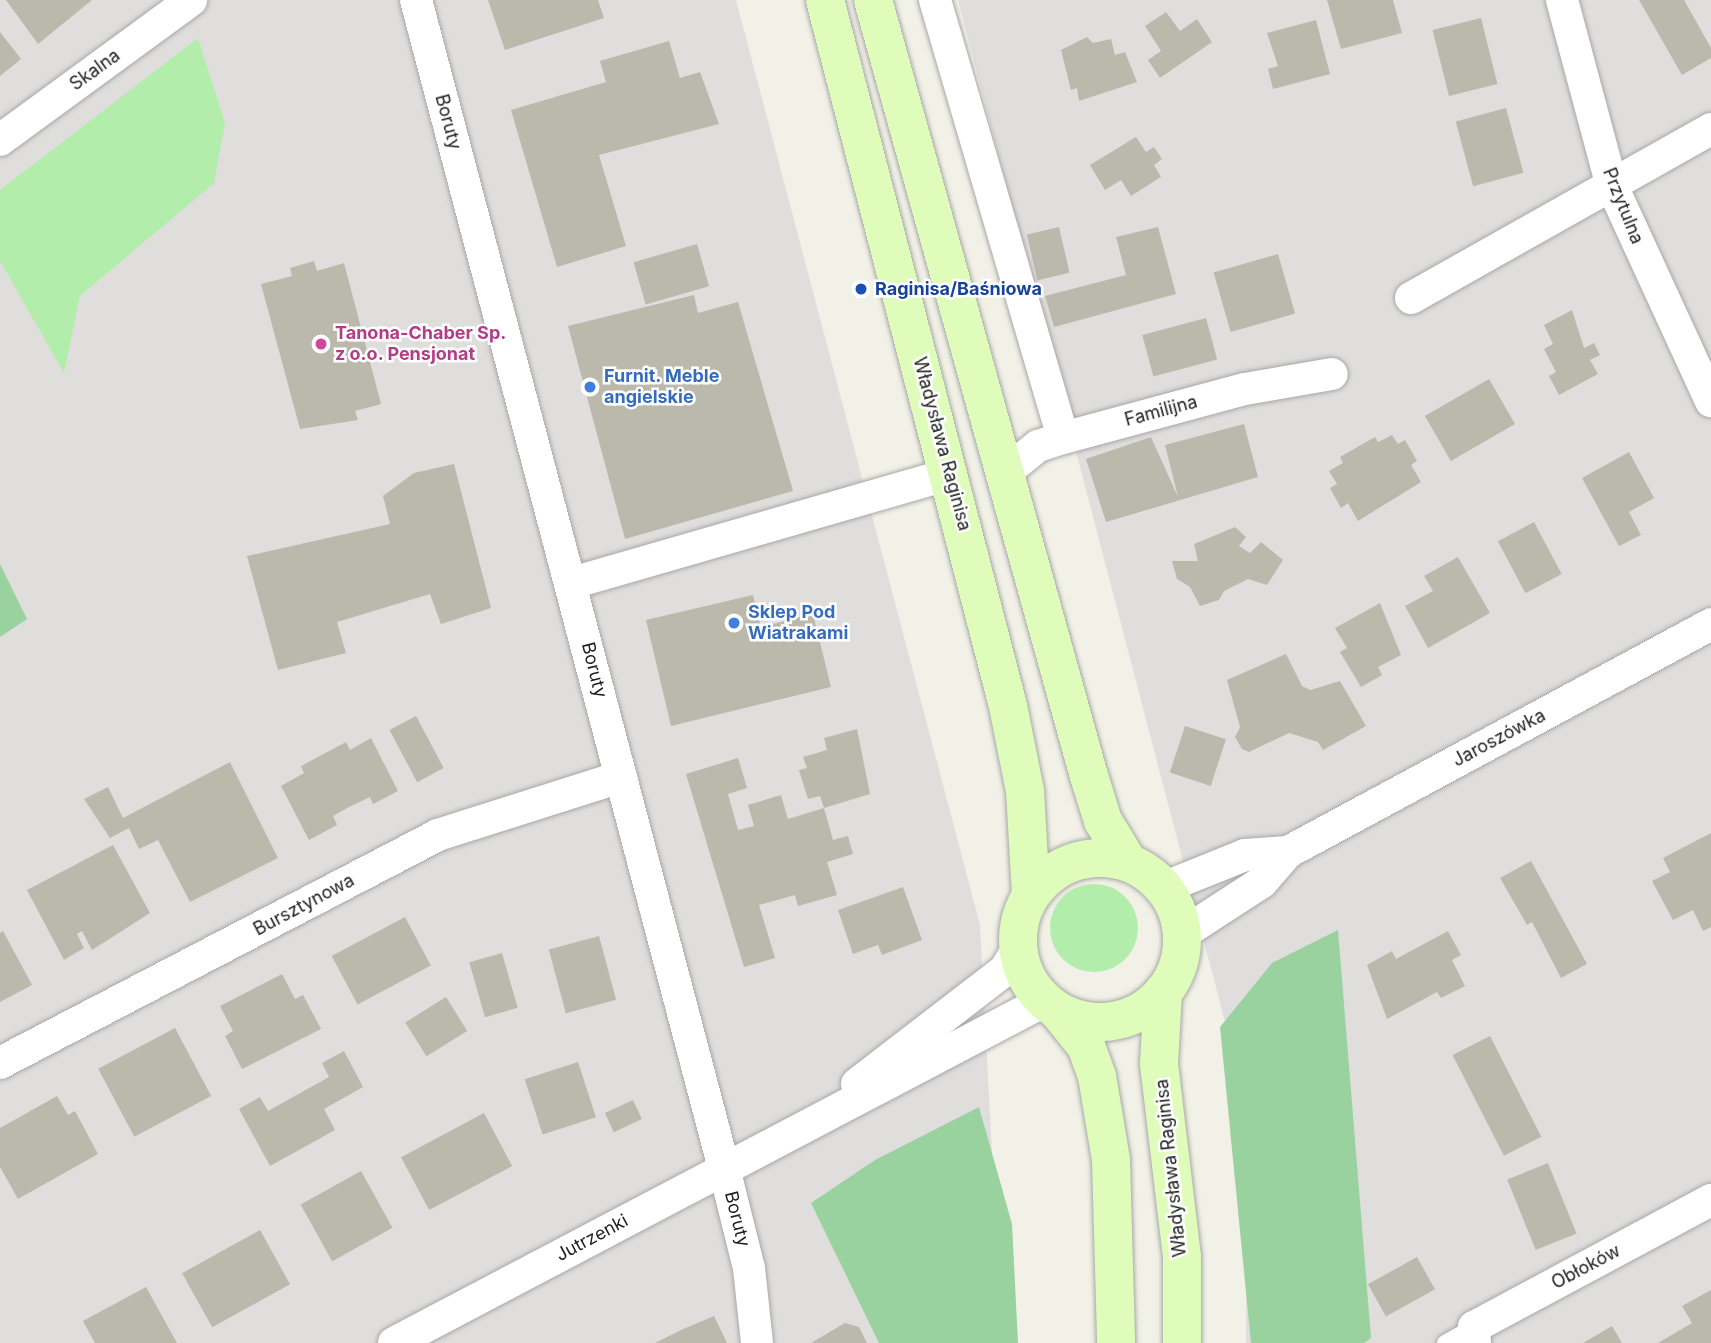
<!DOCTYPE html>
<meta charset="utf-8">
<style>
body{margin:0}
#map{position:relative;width:1711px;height:1343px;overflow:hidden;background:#f1f1e7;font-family:Inter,sans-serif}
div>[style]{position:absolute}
.residential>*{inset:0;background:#dfdedd}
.grass>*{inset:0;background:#b2edab}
.round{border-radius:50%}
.forest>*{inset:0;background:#9ad29f}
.building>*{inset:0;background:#bbb8ac;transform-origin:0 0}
.roads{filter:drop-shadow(0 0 2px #a8a8a8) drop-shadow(0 0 2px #a8a8a8)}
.lane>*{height:16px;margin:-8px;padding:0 8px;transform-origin:8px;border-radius:8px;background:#fff}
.street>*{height:32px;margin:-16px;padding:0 16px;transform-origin:16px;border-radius:16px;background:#fff}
.secondary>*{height:38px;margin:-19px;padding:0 19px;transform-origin:19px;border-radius:19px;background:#dffcba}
.secondary>.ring{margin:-19px;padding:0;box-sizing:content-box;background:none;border:38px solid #dffcba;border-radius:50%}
.dots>*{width:19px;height:19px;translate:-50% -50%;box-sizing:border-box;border:4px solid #fff;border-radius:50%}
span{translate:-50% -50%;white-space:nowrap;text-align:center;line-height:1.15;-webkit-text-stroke:5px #fff;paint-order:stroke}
.street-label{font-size:18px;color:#212121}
.transit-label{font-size:18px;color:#164399;font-weight:700}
.left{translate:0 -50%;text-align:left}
.hotel-label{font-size:18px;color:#b23c85;font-weight:700}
.shop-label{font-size:18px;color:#366cbe;font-weight:700}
</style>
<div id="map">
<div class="residential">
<div style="clip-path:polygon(0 0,736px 0,980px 925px,1002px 1343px,0 1343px)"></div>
<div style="clip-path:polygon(958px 0,1711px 0,1711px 1343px,1246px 1343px,1247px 1106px)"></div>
</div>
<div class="grass">
<div style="clip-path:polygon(198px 38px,225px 123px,214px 183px,80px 296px,64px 373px,0 261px,0 190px)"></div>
<div class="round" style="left:1050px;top:884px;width:88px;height:88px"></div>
</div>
<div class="forest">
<div style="clip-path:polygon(0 564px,27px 619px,0 637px)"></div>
<div style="clip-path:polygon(1338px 930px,1371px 1338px,1364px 1343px,1251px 1343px,1220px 1027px,1272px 963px)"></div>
<div style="clip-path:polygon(979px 1107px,1012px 1224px,1018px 1343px,879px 1343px,811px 1203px,875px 1160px)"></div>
</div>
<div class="building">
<div style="clip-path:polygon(6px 0,92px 0,38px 44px)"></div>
<div style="clip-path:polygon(488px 0,598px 0,604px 18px,505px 50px)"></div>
<div style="clip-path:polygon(1327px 0,1393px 0,1402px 33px,1341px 49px)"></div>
<div style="clip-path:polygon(1639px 0,1684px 0,1711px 48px,1711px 58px,1682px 75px)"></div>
<div style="clip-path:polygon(1166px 12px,1180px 31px,1197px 19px,1212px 42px,1160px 78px,1148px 60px,1161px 51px,1145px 26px)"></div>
<div style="left:1481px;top:18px;width:68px;height:50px;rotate:76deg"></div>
<div style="clip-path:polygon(1316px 20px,1330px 74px,1273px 89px,1268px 69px,1278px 66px,1267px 33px)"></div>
<div style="clip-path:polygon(0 32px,21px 59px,0 76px)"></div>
<div style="clip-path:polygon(1087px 37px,1093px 43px,1111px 39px,1115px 55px,1125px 52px,1137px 82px,1079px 101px,1077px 88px,1071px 90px,1061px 50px)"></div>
<div style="clip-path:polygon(669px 41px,680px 78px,700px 72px,719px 124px,599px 155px,626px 246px,557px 267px,511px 110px,606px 82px,600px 61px)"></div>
<div style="left:1506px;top:108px;width:67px;height:52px;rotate:75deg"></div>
<div style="clip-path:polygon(1136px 137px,1146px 152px,1154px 147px,1162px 159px,1154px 165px,1161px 177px,1131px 196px,1121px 180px,1105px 190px,1090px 165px)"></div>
<div style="left:1059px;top:227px;width:47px;height:33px;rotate:77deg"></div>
<div style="clip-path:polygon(1158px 227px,1176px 294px,1054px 327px,1045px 296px,1126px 275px,1116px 237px)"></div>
<div style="left:697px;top:244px;width:44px;height:66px;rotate:74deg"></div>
<div style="left:1278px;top:254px;width:62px;height:67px;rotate:74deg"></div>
<div style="clip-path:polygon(314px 261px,317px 271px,344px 263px,381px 404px,355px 411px,358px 420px,300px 429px,261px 284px,292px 276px,290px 268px)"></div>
<div style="clip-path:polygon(694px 295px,698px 313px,738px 302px,793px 491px,625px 539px,568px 326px)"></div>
<div style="clip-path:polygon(1572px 310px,1584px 348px,1594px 343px,1600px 355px,1590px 360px,1598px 374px,1559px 395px,1549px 376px,1556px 372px,1544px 349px,1553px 344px,1544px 325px)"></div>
<div style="left:1206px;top:318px;width:43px;height:66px;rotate:75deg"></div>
<div style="left:1489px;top:379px;width:52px;height:74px;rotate:60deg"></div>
<div style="clip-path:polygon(1244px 424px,1258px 477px,1106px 522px,1086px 459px,1151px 437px,1178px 497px,1165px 445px)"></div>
<div style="clip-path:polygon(1392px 435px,1398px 444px,1405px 440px,1417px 461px,1411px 465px,1421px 482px,1358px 521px,1348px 503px,1341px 508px,1330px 488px,1337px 484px,1329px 471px,1343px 463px,1340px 457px,1375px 437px,1378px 442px)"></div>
<div style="clip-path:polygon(1629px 452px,1654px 498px,1629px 512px,1641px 535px,1619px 546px,1582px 478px)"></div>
<div style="clip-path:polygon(454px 464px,491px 608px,441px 624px,430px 594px,337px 622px,346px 653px,278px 670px,247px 556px,390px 524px,383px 496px,414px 473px)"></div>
<div style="left:1534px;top:522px;width:59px;height:41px;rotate:62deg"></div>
<div style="clip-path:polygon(1235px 527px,1246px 537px,1239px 546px,1250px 553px,1261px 542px,1283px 560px,1267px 585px,1248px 579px,1224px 591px,1219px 600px,1200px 606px,1190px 587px,1177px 579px,1172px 561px,1198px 561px,1194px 544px)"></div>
<div style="clip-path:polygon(1458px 557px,1490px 613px,1428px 648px,1405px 606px,1433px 591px,1424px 576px)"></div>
<div style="clip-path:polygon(753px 595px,761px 627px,813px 614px,831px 687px,671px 726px,646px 620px)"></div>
<div style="clip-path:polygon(1380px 603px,1401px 655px,1378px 667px,1382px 675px,1361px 687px,1340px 652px,1347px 648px,1335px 628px)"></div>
<div style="clip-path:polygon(1286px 654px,1302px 686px,1310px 690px,1340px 681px,1366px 726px,1323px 750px,1318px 742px,1289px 733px,1249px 752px,1242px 749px,1235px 737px,1240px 727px,1227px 680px)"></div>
<div style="left:416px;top:716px;width:59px;height:30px;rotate:62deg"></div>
<div style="left:1185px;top:726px;width:43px;height:49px;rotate:18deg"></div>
<div style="clip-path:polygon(857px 729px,870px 794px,824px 808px,833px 840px,848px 836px,853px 854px,827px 862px,837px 895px,798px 906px,795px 895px,759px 905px,775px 958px,744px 967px,686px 774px,738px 758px,747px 788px,728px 794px,738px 830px,754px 826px,748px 805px,781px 795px,788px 819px,824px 808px,820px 796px,808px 799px,799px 770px,807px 768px,803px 757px,827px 750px,824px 738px)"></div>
<div style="clip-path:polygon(371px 738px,398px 791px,373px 804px,370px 797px,349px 807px,333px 816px,337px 825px,309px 840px,281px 786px,304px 773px,301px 766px,346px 742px,350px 750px)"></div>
<div style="clip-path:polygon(230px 762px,278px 858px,190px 902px,158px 840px,139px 849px,129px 828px,110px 838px,84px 799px,108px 787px,123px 818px)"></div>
<div style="clip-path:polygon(1711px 833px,1711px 927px,1703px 931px,1693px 910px,1673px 920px,1652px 881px,1670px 872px,1663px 858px)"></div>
<div style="clip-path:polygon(113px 845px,150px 913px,92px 950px,82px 931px,77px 934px,84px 948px,64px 960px,27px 890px)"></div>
<div style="clip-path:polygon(1531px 861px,1587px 964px,1561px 978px,1532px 922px,1527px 925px,1500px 878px)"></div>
<div style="clip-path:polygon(903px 887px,922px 940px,882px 955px,878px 945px,853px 954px,838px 910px)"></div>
<div style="left:405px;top:917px;width:55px;height:83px;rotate:62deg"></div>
<div style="clip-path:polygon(3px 931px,32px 985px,0 1002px,0 933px)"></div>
<div style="clip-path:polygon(1448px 931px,1461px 955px,1452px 960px,1465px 986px,1441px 998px,1437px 992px,1387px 1019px,1367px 965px,1392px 951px,1396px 959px)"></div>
<div style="left:599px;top:936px;width:66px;height:52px;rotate:75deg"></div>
<div style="left:502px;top:953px;width:57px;height:34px;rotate:74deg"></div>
<div style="clip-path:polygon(282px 974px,295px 999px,303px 995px,321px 1029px,242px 1069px,225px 1036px,233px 1031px,220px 1006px)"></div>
<div style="left:446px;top:997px;width:40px;height:48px;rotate:58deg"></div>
<div style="left:175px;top:1028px;width:77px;height:87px;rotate:62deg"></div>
<div style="left:1490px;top:1036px;width:113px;height:42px;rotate:63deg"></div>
<div style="clip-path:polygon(344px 1051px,363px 1087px,324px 1109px,335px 1130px,270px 1166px,239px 1109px,260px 1097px,268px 1111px,329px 1077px,322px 1063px)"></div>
<div style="left:578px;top:1062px;width:58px;height:56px;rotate:72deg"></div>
<div style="clip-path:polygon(57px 1096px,68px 1115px,75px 1111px,98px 1154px,18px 1199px,0 1167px,0 1128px)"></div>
<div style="left:633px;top:1100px;width:21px;height:31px;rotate:65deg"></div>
<div style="left:484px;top:1113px;width:60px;height:94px;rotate:62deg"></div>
<div style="left:1548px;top:1163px;width:76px;height:44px;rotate:68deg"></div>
<div style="left:361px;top:1171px;width:65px;height:69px;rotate:61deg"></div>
<div style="left:260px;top:1230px;width:62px;height:89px;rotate:61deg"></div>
<div style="left:1417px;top:1257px;width:37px;height:56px;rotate:61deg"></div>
<div style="clip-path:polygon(146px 1287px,177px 1343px,95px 1343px,83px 1321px)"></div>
<div style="clip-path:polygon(1711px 1290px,1711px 1343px,1658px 1343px,1692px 1323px,1682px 1306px)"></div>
<div style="clip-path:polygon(714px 1316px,727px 1343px,655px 1343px,681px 1330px)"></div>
<div style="clip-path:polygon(845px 1323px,859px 1327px,867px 1343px,811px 1343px)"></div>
<div style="clip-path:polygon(1612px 1326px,1622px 1343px,1583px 1343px)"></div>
</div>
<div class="roads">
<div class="lane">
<div style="left:1445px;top:1343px;width:33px;rotate:-29deg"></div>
</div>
<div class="street">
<div style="left:416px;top:0;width:1208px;rotate:75.23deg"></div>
<div style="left:724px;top:1168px;width:103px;rotate:76deg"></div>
<div style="left:749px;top:1268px;width:75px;rotate:83.9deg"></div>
<div style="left:935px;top:0;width:456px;rotate:73.7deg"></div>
<div style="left:1562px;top:0;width:193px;rotate:75deg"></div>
<div style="left:1612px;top:186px;width:237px;rotate:65.3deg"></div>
<div style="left:0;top:140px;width:237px;rotate:-36.2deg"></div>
<div style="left:1411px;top:298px;width:344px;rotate:-29.4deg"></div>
<div style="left:1002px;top:475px;width:46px;rotate:-38.9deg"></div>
<div style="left:1038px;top:446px;width:26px;rotate:-18deg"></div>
<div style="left:1063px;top:438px;width:188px;rotate:-15.1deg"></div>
<div style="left:1245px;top:389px;width:88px;rotate:-9.8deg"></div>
<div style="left:572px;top:583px;width:393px;rotate:-16.1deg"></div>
<div style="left:1163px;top:888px;width:88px;rotate:-21.9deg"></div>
<div style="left:1245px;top:855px;width:43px;rotate:-4deg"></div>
<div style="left:1182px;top:934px;width:95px;rotate:-33deg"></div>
<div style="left:1262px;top:882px;width:40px;rotate:-49deg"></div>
<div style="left:1288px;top:852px;width:481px;rotate:-28.3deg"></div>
<div style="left:0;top:1063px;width:494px;rotate:-27.5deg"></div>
<div style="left:438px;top:835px;width:192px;rotate:-17.6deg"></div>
<div style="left:857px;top:1084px;width:187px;rotate:-37.6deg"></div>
<div style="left:1005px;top:970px;width:26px;rotate:-59deg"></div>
<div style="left:394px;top:1343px;width:734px;rotate:-27.75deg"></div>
<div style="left:1475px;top:1343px;width:16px;rotate:-94deg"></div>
<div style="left:1474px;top:1327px;width:269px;rotate:-28.2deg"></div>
</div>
<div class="secondary">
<div style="left:825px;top:0;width:729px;rotate:75.47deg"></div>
<div style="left:1008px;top:706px;width:87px;rotate:78.7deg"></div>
<div style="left:1025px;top:791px;width:103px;rotate:86.7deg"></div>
<div style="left:873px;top:0;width:806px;rotate:74.45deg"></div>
<div style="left:1089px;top:776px;width:47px;rotate:72.7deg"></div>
<div style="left:1103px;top:821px;width:48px;rotate:58.6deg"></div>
<div class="ring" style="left:1018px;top:858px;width:126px;height:126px"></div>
<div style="left:1163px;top:992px;width:72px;rotate:93.2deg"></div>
<div style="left:1159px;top:1064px;width:193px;rotate:83.2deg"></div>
<div style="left:1182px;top:1256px;width:87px;rotate:90deg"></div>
<div style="left:1058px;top:1011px;width:45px;rotate:51.3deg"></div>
<div style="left:1086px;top:1046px;width:32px;rotate:70deg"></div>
<div style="left:1097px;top:1076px;width:85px;rotate:80.5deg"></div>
<div style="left:1111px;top:1160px;width:183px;rotate:88.4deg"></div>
</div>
</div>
<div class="dots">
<div style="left:861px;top:289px;background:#1a4fb4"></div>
<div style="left:321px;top:344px;background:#d1479c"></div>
<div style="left:590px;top:387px;background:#3f7fe0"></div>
<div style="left:734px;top:623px;background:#3f7fe0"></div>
</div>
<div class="street-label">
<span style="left:95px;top:70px;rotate:-36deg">Skalna</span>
<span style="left:448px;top:122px;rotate:75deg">Boruty</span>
<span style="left:1623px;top:206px;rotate:68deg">Przytulna</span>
<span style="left:1161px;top:411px;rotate:-15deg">Familijna</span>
<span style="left:942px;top:444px;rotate:75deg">Władysława Raginisa</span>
<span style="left:594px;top:670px;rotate:76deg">Boruty</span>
<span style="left:1499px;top:738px;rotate:-28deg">Jaroszówka</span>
<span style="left:304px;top:905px;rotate:-28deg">Bursztynowa</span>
<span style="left:1171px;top:1168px;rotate:-96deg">Władysława Raginisa</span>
<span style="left:737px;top:1219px;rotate:76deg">Boruty</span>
<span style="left:592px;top:1238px;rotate:-28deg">Jutrzenki</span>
<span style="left:1586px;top:1267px;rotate:-28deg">Obłoków</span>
</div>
<div class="transit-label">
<span class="left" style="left:875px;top:289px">Raginisa/Baśniowa</span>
</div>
<div class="hotel-label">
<span class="left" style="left:335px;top:344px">Tanona-Chaber Sp.<br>z o.o. Pensjonat</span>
</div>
<div class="shop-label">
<span class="left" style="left:604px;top:387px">Furnit. Meble<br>angielskie</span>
<span class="left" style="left:748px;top:623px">Sklep Pod<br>Wiatrakami</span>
</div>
</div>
